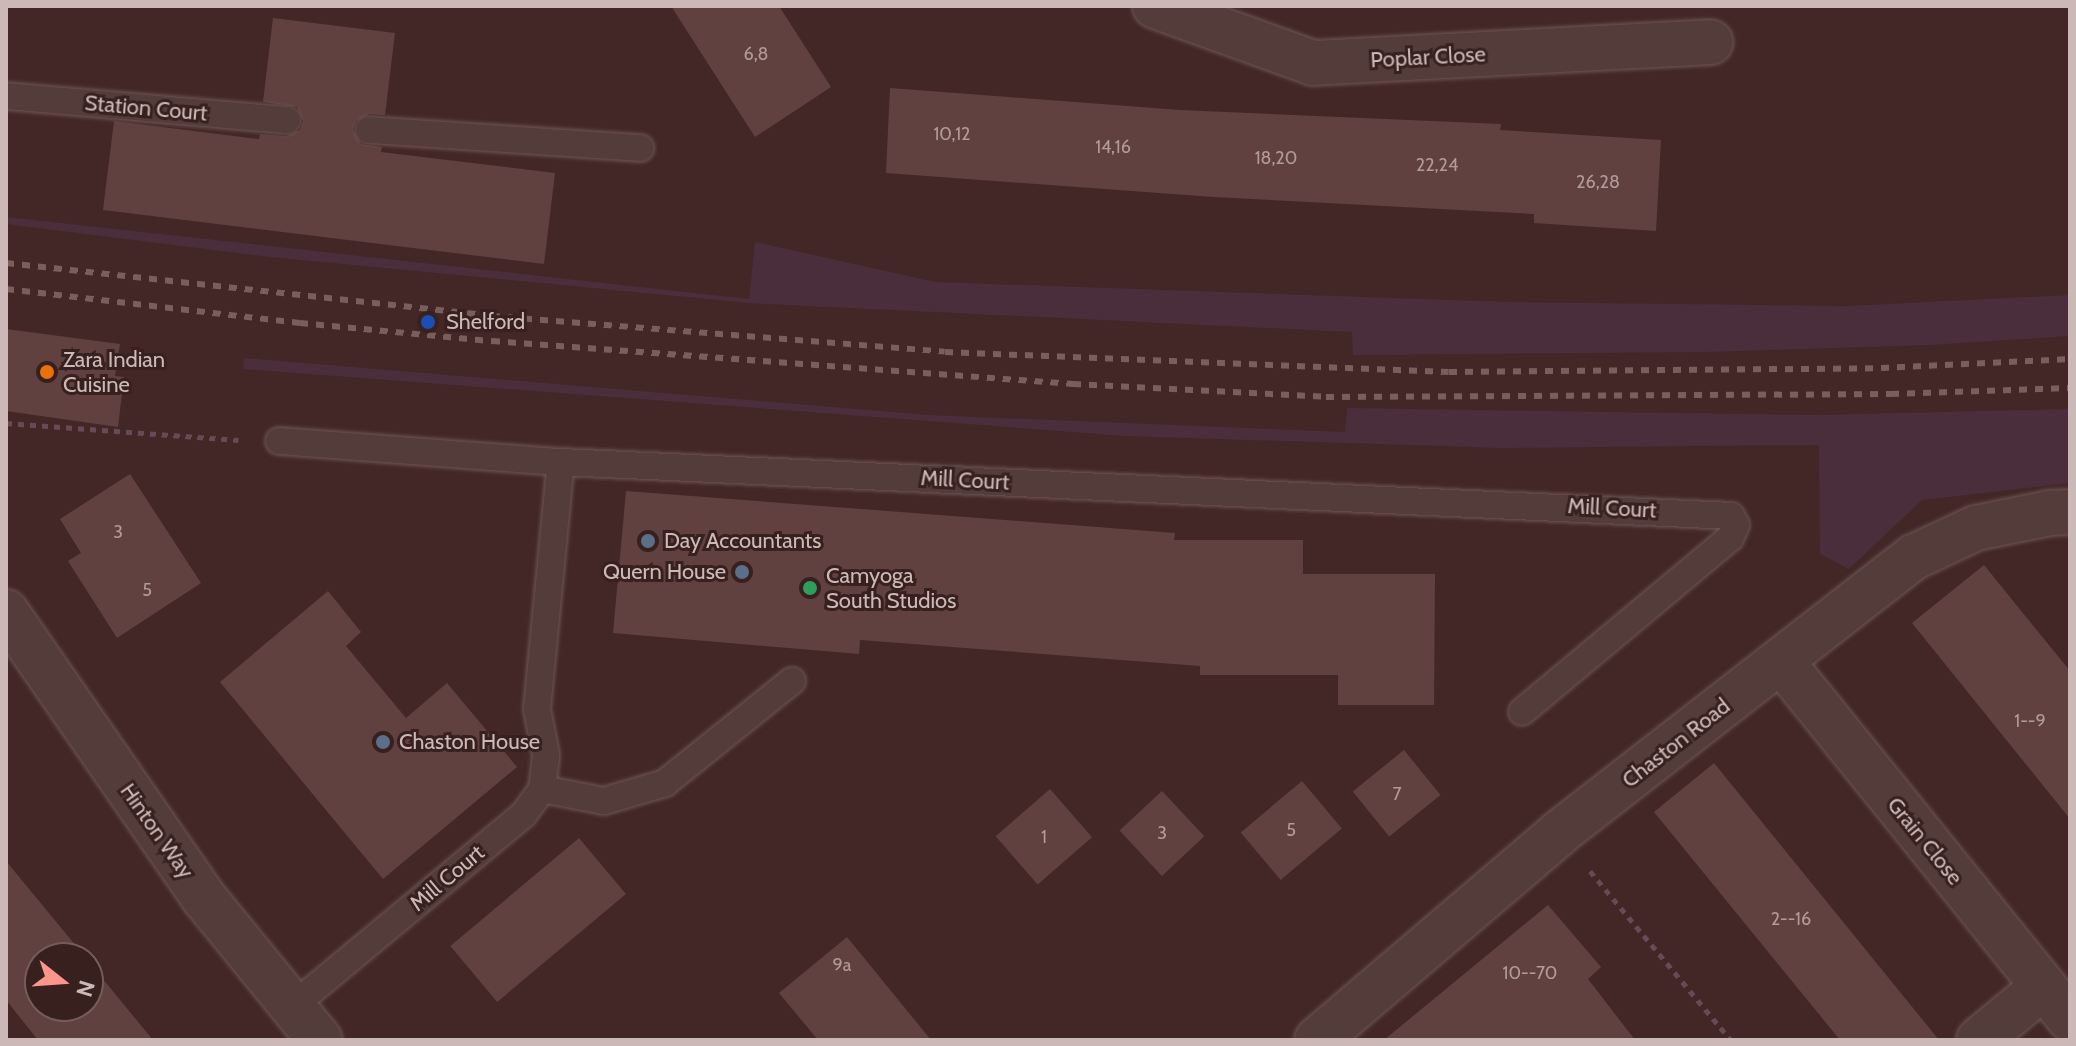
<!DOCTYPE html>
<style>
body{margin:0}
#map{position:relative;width:2076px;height:1046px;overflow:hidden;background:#432726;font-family:Cabin,sans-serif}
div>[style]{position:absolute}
.green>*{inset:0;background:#4a2e3c}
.building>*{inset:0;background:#604140;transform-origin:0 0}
.path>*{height:5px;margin-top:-2.5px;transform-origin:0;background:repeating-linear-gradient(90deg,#654b55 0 6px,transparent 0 12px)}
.roads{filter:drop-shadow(0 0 2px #6d5755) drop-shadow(0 0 2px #6d5755)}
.service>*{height:26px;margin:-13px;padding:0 13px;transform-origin:13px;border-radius:13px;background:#533c3a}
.minor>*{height:44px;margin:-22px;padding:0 22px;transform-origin:22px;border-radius:22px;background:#533c3a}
.tertiary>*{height:44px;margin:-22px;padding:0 22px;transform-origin:22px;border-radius:22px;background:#533c3a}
.rail>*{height:6px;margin-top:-3px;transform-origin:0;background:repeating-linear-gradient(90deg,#7a5e5c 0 8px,transparent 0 16px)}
.dots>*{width:22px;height:22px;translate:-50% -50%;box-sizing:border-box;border:4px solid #38201f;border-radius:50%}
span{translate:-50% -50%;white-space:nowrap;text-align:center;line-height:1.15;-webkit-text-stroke:6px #38201f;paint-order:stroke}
.number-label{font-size:18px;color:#b19b99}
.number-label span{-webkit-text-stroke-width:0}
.street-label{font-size:22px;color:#ccb9b7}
.poi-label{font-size:22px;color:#ccb9b7}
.left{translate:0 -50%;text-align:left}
.right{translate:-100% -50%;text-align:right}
.frame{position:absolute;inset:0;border:8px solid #ccb9b7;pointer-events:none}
.north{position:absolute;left:24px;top:942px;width:80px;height:80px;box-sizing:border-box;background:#38201f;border:2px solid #735d5c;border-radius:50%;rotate:107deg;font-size:22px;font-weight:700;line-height:32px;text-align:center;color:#ccb9b7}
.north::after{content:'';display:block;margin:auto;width:28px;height:36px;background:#fc968d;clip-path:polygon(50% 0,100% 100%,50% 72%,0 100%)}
</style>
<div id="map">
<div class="green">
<div style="clip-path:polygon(6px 217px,749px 299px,755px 242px,935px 282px,1509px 302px,1849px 306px,2070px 295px,2070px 336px,1930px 345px,1703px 352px,1353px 355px,1352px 332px,749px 303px,270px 257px,6px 224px)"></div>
<div style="clip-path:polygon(244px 358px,929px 415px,1345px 432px,1347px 408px,1819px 415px,2070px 409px,2070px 483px,1922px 500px,1849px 569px,1820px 554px,1819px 445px,1503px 448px,1126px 436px,243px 369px)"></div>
</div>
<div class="building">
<div style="clip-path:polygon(671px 6px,779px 6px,831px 87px,755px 137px)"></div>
<div style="clip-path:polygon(273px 18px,395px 33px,385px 115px,369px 114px,356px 121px,353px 130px,361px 144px,382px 147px,381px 152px,555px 173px,544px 264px,103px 210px,114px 121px,259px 139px,260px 134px,286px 136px,300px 130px,303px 121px,297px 107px,263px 102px)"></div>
<div style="clip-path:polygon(890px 88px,1180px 110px,1501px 124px,1500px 130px,1661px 140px,1656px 231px,1534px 223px,1534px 214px,1214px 197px,886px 173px)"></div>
<div style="clip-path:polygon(6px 329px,120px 344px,115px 376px,124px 377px,118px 427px,6px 411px)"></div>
<div style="clip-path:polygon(130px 474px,201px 583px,117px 638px,68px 561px,81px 553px,60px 519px)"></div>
<div style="clip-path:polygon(626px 491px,1175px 533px,1174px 540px,1303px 540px,1303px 574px,1435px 574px,1434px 705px,1338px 705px,1338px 675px,1200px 675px,1200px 666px,860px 640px,859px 654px,613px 633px)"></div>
<div style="clip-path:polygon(1984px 565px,2070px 671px,2070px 819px,1912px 623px)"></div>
<div style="clip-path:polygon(328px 591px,361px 632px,346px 646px,406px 718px,447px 683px,517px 767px,383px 879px,220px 682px)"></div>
<div style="left:1404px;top:750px;width:58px;height:66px;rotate:51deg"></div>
<div style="clip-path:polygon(1714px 763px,1939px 1040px,1840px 1040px,1654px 812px)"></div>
<div style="left:1302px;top:781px;width:62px;height:80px;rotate:50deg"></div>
<div style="left:1050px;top:789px;width:64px;height:72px;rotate:49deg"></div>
<div style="left:1162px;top:791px;width:62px;height:58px;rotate:47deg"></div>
<div style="left:579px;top:838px;width:73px;height:168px;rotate:50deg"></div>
<div style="clip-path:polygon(6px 861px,86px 958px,40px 958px,40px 1006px,88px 1006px,88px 961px,153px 1040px,38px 1040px,6px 1000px)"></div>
<div style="clip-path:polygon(1548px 905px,1601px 967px,1588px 979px,1635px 1040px,1384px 1040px)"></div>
<div style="clip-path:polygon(847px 937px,931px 1040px,818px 1040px,779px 993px)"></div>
</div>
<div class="path">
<div style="left:6px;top:423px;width:233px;rotate:4.2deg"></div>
<div style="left:1590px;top:871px;width:220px;rotate:50.2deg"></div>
</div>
<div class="roads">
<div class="service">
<div style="left:6px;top:96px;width:282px;rotate:4.9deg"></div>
<div style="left:369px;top:130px;width:272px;rotate:3.8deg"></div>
<div style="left:279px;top:441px;width:283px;rotate:4.3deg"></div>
<div style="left:542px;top:789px;width:63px;rotate:11deg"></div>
<div style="left:604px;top:801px;width:64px;rotate:-16.4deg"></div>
<div style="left:665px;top:783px;width:163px;rotate:-38.8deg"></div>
<div style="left:293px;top:1006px;width:300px;rotate:-39.7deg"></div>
<div style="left:524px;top:814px;width:31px;rotate:-54deg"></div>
<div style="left:542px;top:789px;width:34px;rotate:-83deg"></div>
<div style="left:546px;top:755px;width:47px;rotate:-101.1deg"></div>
<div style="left:537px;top:709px;width:248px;rotate:-84.5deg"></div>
<div style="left:561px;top:462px;width:1171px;rotate:2.64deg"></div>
<div style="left:1731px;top:516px;width:10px;rotate:61deg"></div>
<div style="left:1736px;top:525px;width:14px;rotate:115deg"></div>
<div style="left:1730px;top:538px;width:271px;rotate:140.1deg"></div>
</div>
<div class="minor">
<div style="left:1155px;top:6px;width:168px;rotate:19.8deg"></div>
<div style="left:1313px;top:63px;width:398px;rotate:-3deg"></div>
<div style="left:1781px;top:661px;width:460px;rotate:51.1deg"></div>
<div style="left:1317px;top:1040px;width:318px;rotate:-40.5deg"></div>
<div style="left:1559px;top:833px;width:450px;rotate:-37.9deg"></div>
<div style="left:1914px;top:557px;width:68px;rotate:-25.1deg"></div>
<div style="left:1976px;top:528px;width:76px;rotate:-11.5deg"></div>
<div style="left:2050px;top:513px;width:20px;rotate:-3deg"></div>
<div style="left:1979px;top:1040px;width:82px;rotate:-39.5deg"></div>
</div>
<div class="tertiary">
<div style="left:6px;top:612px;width:348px;rotate:55.3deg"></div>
<div style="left:204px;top:898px;width:183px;rotate:50.8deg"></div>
</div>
</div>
<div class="rail">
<div style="left:6px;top:263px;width:489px;rotate:6.2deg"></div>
<div style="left:492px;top:316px;width:454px;rotate:4.5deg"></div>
<div style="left:945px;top:352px;width:504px;rotate:2.27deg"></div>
<div style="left:1449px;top:372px;width:432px;rotate:-0.5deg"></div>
<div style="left:1881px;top:368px;width:189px;rotate:-2.7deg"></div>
<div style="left:6px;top:289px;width:296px;rotate:6.6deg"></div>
<div style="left:300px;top:323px;width:193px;rotate:5.4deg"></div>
<div style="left:492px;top:341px;width:583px;rotate:4.23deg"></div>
<div style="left:1073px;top:384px;width:253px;rotate:2.9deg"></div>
<div style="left:1326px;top:397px;width:565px;rotate:-0.3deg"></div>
<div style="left:1891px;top:394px;width:179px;rotate:-1.9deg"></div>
</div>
<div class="dots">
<div style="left:428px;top:322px;background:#1a4fb4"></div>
<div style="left:47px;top:372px;background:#e8710a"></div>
<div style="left:648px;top:541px;background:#5c6f8a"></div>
<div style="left:742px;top:572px;background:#5c6f8a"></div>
<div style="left:810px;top:588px;background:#2e9e5b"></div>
<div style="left:383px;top:742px;background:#5c6f8a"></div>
</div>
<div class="number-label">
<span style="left:756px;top:54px">6,8</span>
<span style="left:952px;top:134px">10,12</span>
<span style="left:1113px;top:147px">14,16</span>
<span style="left:1276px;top:158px">18,20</span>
<span style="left:1437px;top:165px">22,24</span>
<span style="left:1598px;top:182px">26,28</span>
<span style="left:118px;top:532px">3</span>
<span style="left:147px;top:590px">5</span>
<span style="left:2030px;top:721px">1--9</span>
<span style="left:1397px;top:794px">7</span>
<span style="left:1291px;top:830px">5</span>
<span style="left:1162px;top:833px">3</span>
<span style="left:1044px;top:837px">1</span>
<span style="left:1791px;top:919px">2--16</span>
<span style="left:842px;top:965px">9a</span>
<span style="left:1530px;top:973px">10--70</span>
</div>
<div class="street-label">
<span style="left:1428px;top:57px;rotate:-3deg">Poplar Close</span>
<span style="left:146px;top:108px;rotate:5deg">Station Court</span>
<span style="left:965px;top:480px;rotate:3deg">Mill Court</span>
<span style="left:1612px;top:508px;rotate:3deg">Mill Court</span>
<span style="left:1676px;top:743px;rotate:-38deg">Chaston Road</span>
<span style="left:157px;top:831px;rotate:55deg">Hinton Way</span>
<span style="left:1925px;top:841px;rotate:51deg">Grain Close</span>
<span style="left:447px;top:878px;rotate:-40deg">Mill Court</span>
</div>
<div class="poi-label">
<span class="left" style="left:446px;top:322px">Shelford</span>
<span class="left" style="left:63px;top:372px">Zara Indian<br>Cuisine</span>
<span class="left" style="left:664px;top:541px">Day Accountants</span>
<span class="right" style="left:726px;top:572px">Quern House</span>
<span class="left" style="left:826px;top:588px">Camyoga<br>South Studios</span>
<span class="left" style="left:399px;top:742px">Chaston House</span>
</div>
<div class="frame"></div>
<div class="north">N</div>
</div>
